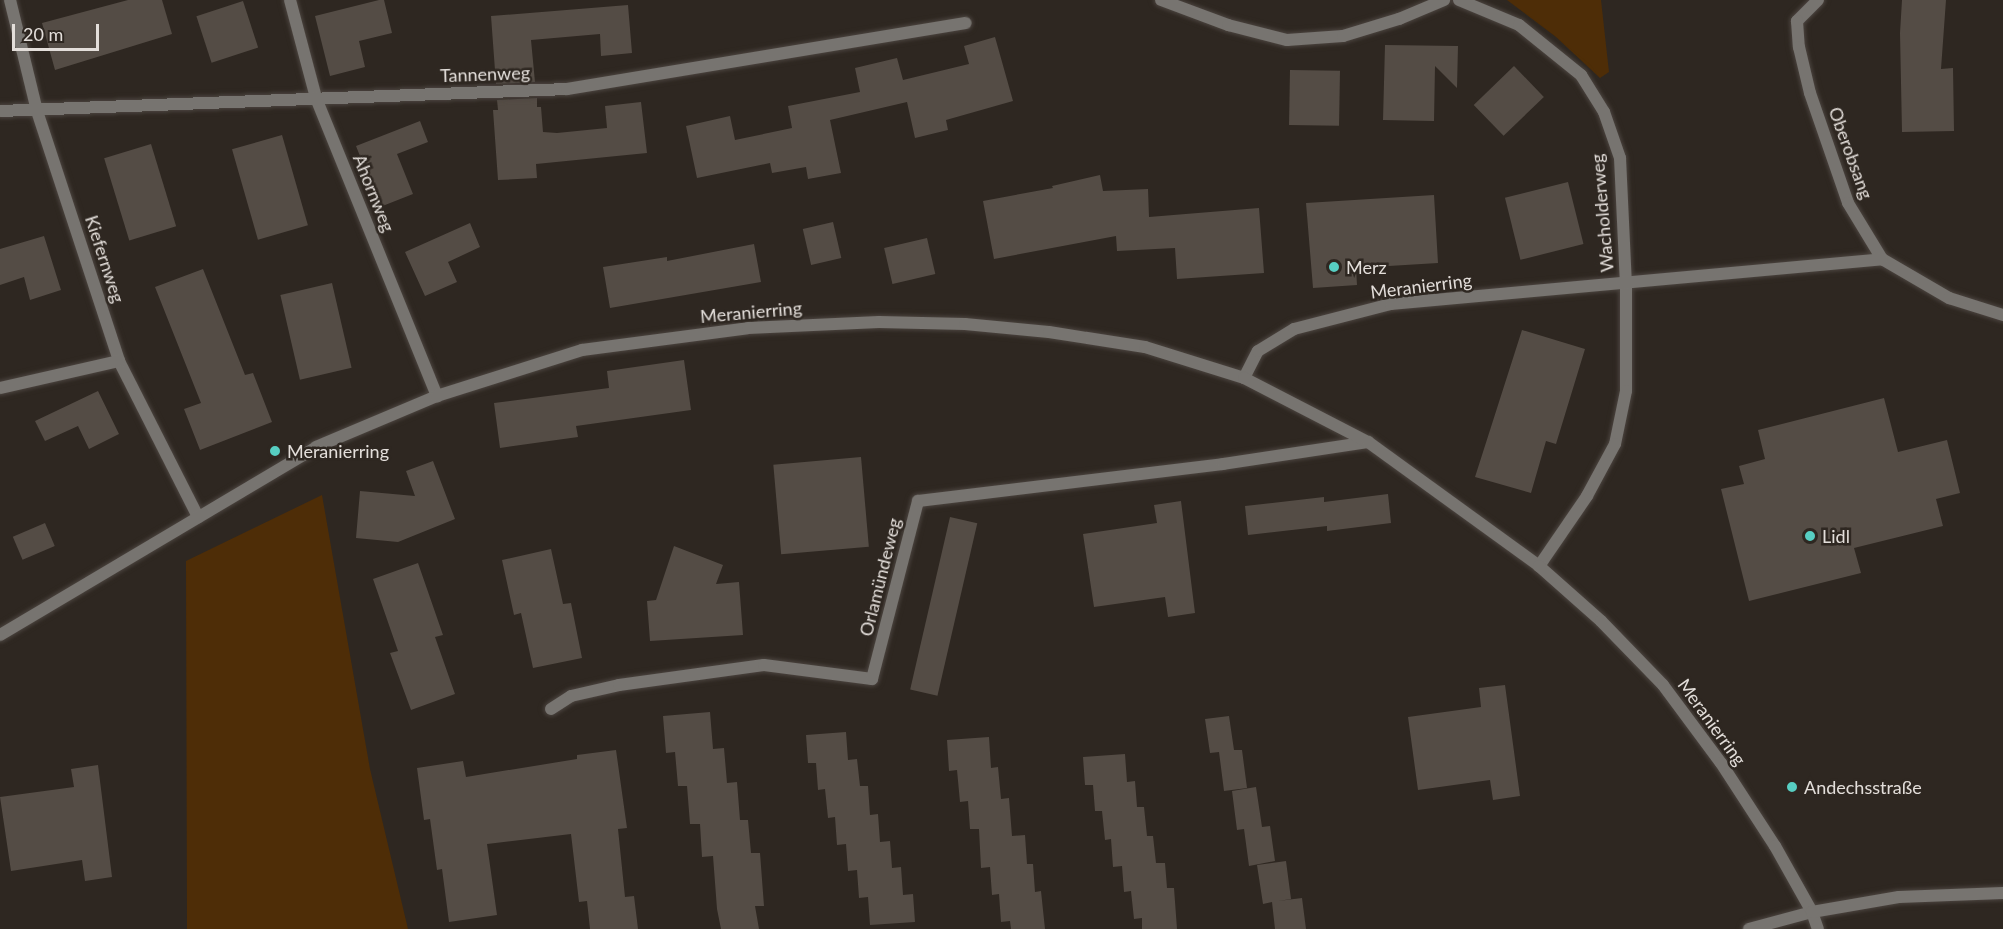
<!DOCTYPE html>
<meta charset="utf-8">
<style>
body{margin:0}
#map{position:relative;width:2003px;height:929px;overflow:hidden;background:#2e2721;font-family:Lato,sans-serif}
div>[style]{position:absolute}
.green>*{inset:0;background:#4e2d07}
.building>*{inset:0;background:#544c45;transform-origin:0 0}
.roads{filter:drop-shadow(0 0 2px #4b443f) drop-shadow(0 0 2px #4b443f)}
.minor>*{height:12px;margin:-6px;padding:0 6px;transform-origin:6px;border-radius:6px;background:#777470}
.tertiary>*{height:12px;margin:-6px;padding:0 6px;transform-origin:6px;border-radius:6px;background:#777470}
.dots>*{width:16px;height:16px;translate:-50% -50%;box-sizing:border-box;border:3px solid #2e2721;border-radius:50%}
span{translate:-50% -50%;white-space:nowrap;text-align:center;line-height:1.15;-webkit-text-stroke:5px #2e2721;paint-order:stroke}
.street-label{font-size:18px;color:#e3deda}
.poi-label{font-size:18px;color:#e3deda}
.left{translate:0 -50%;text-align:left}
.scale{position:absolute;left:12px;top:24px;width:87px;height:27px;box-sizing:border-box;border:3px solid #e3deda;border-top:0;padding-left:8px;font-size:18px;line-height:21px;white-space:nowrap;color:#e3deda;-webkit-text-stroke:4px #2e2721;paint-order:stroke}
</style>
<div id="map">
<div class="green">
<div style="clip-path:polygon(1507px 0,1601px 0,1609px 72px,1600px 78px,1556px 37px)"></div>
<div style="clip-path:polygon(322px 495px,370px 769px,408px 929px,187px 929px,186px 561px)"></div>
</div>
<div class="building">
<div style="clip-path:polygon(128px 0,162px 0,172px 34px,55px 70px,42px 23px)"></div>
<div style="clip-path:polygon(379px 0,384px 0,392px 33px,359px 41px,365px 67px,330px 76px,315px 16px)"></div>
<div style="clip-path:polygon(1902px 0,1946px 0,1941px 69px,1953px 68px,1954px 131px,1902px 132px,1900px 33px)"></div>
<div style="left:243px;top:1px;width:49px;height:49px;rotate:72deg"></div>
<div style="clip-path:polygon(628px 5px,632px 53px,601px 56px,600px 34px,531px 40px,535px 82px,496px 84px,491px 16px)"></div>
<div style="clip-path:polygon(995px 37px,1013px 101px,946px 120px,948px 130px,915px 138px,907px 102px,830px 120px,841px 173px,808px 179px,806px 167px,772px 173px,770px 163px,697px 178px,686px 126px,730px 116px,735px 140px,792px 128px,788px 106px,860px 92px,855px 68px,897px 58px,903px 80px,969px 64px,964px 46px)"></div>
<div style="clip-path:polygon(1385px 45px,1458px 46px,1457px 88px,1435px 66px,1434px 121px,1383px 120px)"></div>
<div style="left:1514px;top:66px;width:43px;height:56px;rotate:46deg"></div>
<div style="left:1290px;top:70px;width:50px;height:55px;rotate:1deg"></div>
<div style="clip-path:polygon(537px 98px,537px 107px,541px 107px,543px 132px,557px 133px,607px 128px,605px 106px,641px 102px,647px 153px,536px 164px,537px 178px,498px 180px,493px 110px,498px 110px,497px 100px)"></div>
<div style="clip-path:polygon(420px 121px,428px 142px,397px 154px,413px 194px,380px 207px,356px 146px)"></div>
<div style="left:282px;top:135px;width:94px;height:52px;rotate:74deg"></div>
<div style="left:151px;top:144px;width:86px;height:49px;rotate:73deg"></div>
<div style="clip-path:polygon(1100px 175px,1103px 191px,1148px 189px,1149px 217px,1259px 208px,1264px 273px,1177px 279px,1175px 248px,1117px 251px,1116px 236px,994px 259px,983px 201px,1053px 188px,1052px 186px)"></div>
<div style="left:1568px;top:182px;width:64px;height:65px;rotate:76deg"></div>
<div style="clip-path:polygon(1434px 195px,1438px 263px,1356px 268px,1357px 285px,1313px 288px,1306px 203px)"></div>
<div style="left:833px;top:222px;width:37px;height:31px;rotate:77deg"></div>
<div style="clip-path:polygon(470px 223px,480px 247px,448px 262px,457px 282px,425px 296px,405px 252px)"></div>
<div style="clip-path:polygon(44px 236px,61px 290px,30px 300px,24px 277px,0 285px,0 249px)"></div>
<div style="left:927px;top:238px;width:37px;height:44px;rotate:77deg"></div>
<div style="clip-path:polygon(754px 244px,761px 282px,610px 308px,603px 267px,667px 257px,667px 261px)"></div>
<div style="clip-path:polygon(203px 269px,245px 375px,253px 373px,272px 422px,200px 450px,184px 409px,201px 403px,155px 287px)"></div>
<div style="left:332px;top:283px;width:87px;height:53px;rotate:77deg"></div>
<div style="clip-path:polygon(1522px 330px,1585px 349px,1556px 444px,1546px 441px,1531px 493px,1475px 477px)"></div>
<div style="clip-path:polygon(684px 360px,691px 410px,576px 426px,578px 437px,500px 448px,494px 403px,609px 388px,607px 371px)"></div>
<div style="clip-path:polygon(98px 391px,119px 434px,89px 449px,78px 426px,45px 441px,35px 421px)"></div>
<div style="clip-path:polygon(1884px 398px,1898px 452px,1947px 440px,1960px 493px,1936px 499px,1943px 526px,1854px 548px,1861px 573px,1749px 601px,1721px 489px,1744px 484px,1739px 466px,1765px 459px,1758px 430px)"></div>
<div style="left:861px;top:457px;width:90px;height:88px;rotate:85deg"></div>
<div style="clip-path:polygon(433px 461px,455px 519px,398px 542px,356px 538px,360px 491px,415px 496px,406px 471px)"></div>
<div style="clip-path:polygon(1388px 494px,1391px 523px,1327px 531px,1327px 526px,1248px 535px,1245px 506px,1324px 497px,1324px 502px)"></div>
<div style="clip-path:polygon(1181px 501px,1195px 613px,1168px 617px,1165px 597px,1094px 607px,1083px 534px,1157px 523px,1154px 505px)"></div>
<div style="left:950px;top:517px;width:28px;height:177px;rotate:13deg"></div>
<div style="left:45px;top:523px;width:25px;height:35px;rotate:67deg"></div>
<div style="clip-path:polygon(674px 546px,723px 565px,716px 584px,739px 582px,743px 635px,650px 641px,647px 601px,656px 600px)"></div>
<div style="clip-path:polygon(551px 549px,563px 604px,571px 603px,582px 658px,533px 668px,521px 613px,514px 615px,502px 560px)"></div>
<div style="clip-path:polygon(418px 563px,443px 635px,435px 637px,455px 694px,411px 710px,390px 653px,398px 651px,373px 579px)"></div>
<div style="clip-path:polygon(1505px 685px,1520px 796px,1493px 800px,1490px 780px,1418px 790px,1408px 717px,1481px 707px,1479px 688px)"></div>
<div style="clip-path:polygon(710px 712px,713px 749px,724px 748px,727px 783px,737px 782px,740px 820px,748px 820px,751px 853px,760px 853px,764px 906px,755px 906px,759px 929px,721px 929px,717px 909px,713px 856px,702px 857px,700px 824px,690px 824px,687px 786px,678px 786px,675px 752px,666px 753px,663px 716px)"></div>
<div style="clip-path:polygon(1229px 716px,1234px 750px,1242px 750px,1247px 788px,1224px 791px,1219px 752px,1210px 753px,1205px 719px)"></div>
<div style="clip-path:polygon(846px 732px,848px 760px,857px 759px,860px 786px,868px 786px,870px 815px,878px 814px,880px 842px,890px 841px,892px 868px,901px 867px,903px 895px,913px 894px,915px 922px,870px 925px,868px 897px,859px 898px,857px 870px,848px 871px,846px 844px,837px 845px,835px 817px,828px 818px,825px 789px,818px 790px,816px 763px,808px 763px,806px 735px)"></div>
<div style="clip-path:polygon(989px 737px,991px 768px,998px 767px,1001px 799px,1009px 798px,1012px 836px,1025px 835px,1027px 864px,1033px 864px,1035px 892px,1041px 891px,1045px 929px,1011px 929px,1010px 921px,1001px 922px,999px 894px,992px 895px,990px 867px,981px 868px,979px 829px,970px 829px,968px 801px,960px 802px,957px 770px,949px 771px,947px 740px)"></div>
<div style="clip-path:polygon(616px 750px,627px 828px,618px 829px,625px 897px,634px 896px,638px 929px,590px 929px,587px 901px,579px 902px,571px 834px,487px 844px,497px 915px,449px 922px,442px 869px,437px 870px,430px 819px,424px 820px,417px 768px,463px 761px,466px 777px,577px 759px,577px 755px)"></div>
<div style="clip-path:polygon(1125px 754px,1127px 782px,1135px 781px,1137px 807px,1144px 807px,1147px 836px,1153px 836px,1156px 863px,1165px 863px,1167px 888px,1174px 888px,1177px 929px,1142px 929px,1142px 918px,1134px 919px,1131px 891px,1124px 892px,1122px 866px,1113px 867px,1111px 839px,1105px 840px,1102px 811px,1095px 811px,1093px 785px,1085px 785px,1083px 757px)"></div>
<div style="clip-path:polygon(98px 765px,112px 877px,85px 881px,82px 860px,11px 871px,0 797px,74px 787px,71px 769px)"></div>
<div style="clip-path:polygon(1256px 787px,1262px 827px,1270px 826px,1275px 861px,1249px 866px,1244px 829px,1237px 830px,1232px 791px)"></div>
<div style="clip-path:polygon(1286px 861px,1291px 899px,1278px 901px,1302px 898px,1306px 929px,1275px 929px,1272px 902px,1263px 904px,1257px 865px)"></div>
</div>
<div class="roads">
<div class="minor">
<div style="left:10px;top:0;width:114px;rotate:76.3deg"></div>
<div style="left:37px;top:111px;width:263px;rotate:71.8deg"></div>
<div style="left:119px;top:361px;width:175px;rotate:63.1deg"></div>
<div style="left:290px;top:0;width:101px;rotate:75.1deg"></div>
<div style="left:316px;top:98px;width:322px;rotate:67.9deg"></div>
<div style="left:1161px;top:0;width:72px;rotate:20.5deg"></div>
<div style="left:1228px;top:25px;width:61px;rotate:14.3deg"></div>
<div style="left:1287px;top:40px;width:56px;rotate:-4.1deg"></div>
<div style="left:1343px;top:36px;width:59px;rotate:-16.9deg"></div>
<div style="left:1399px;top:19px;width:49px;rotate:-22.9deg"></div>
<div style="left:1459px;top:0;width:65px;rotate:22.6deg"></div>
<div style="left:1519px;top:25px;width:80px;rotate:38.9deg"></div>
<div style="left:1581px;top:75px;width:44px;rotate:58.1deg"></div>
<div style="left:1604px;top:112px;width:49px;rotate:70.8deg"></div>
<div style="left:1620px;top:158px;width:126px;rotate:87.3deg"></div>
<div style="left:1626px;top:284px;width:107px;rotate:90deg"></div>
<div style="left:1626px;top:391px;width:54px;rotate:101.7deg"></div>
<div style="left:1615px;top:444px;width:59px;rotate:118.3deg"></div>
<div style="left:1587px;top:496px;width:85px;rotate:124.4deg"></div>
<div style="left:1818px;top:0;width:30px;rotate:135deg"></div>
<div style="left:1797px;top:21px;width:26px;rotate:86deg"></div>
<div style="left:1799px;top:47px;width:47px;rotate:76.6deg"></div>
<div style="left:1810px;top:93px;width:116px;rotate:70.9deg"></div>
<div style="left:1848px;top:203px;width:66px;rotate:58.7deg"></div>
<div style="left:1882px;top:259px;width:78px;rotate:30.2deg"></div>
<div style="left:1949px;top:298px;width:57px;rotate:17.5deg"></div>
<div style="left:0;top:111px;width:567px;rotate:-2.22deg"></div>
<div style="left:567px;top:89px;width:404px;rotate:-9.4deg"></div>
<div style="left:1244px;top:378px;width:30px;rotate:-63deg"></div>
<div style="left:1258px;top:351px;width:42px;rotate:-31.4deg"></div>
<div style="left:1294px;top:329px;width:100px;rotate:-14.5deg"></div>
<div style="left:1391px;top:304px;width:493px;rotate:-5.2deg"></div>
<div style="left:0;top:388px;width:122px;rotate:-12.8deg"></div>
<div style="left:551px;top:709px;width:24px;rotate:-33deg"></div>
<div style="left:571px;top:696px;width:49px;rotate:-12.9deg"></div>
<div style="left:619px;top:685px;width:146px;rotate:-7.9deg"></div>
<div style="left:764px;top:665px;width:109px;rotate:7.4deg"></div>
<div style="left:872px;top:679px;width:184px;rotate:-75.5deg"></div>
<div style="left:918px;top:501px;width:307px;rotate:-6.9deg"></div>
<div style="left:1223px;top:464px;width:147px;rotate:-8.6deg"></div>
<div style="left:1749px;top:929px;width:65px;rotate:-15.1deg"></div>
</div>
<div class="tertiary">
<div style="left:0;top:635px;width:368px;rotate:-30.7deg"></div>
<div style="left:316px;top:447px;width:131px;rotate:-22.9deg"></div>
<div style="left:437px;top:396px;width:152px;rotate:-17.6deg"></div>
<div style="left:582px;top:350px;width:167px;rotate:-7.5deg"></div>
<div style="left:748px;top:328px;width:131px;rotate:-2.6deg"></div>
<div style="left:879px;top:322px;width:86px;rotate:1.3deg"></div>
<div style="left:965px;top:324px;width:84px;rotate:5.4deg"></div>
<div style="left:1049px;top:332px;width:97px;rotate:8.9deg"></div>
<div style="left:1145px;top:347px;width:104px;rotate:17.4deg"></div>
<div style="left:1244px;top:378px;width:140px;rotate:27.3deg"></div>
<div style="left:1368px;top:442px;width:211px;rotate:35.9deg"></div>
<div style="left:1539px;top:566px;width:83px;rotate:41.6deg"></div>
<div style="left:1601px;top:621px;width:89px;rotate:45.9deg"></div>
<div style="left:1663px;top:685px;width:97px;rotate:53.4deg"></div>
<div style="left:1721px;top:763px;width:99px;rotate:57deg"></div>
<div style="left:1775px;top:846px;width:76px;rotate:60.7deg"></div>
<div style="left:1812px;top:912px;width:18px;rotate:71deg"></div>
<div style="left:1812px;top:912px;width:88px;rotate:-9.8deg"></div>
<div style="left:1899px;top:897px;width:104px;rotate:-2.2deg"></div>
</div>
</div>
<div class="dots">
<div style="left:1334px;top:267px;background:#57cec2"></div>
<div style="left:275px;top:451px;background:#57cec2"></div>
<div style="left:1810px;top:536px;background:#57cec2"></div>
<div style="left:1792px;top:787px;background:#57cec2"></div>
</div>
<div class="street-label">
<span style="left:485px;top:74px;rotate:-2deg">Tannenweg</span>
<span style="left:1851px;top:153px;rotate:70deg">Oberobsang</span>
<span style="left:374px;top:193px;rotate:68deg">Ahornweg</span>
<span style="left:1602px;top:213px;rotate:-95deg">Wacholderweg</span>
<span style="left:105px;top:259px;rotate:72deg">Kiefernweg</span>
<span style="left:1421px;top:286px;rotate:-7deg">Meranierring</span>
<span style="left:751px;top:312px;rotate:-5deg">Meranierring</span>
<span style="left:880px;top:577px;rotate:-76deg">Orlamündeweg</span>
<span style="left:1712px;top:722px;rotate:54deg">Meranierring</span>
</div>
<div class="poi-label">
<span class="left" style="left:1346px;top:267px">Merz</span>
<span class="left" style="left:287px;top:451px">Meranierring</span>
<span class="left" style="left:1822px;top:536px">Lidl</span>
<span class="left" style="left:1804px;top:787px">Andechsstraße</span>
</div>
<div class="scale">20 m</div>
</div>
